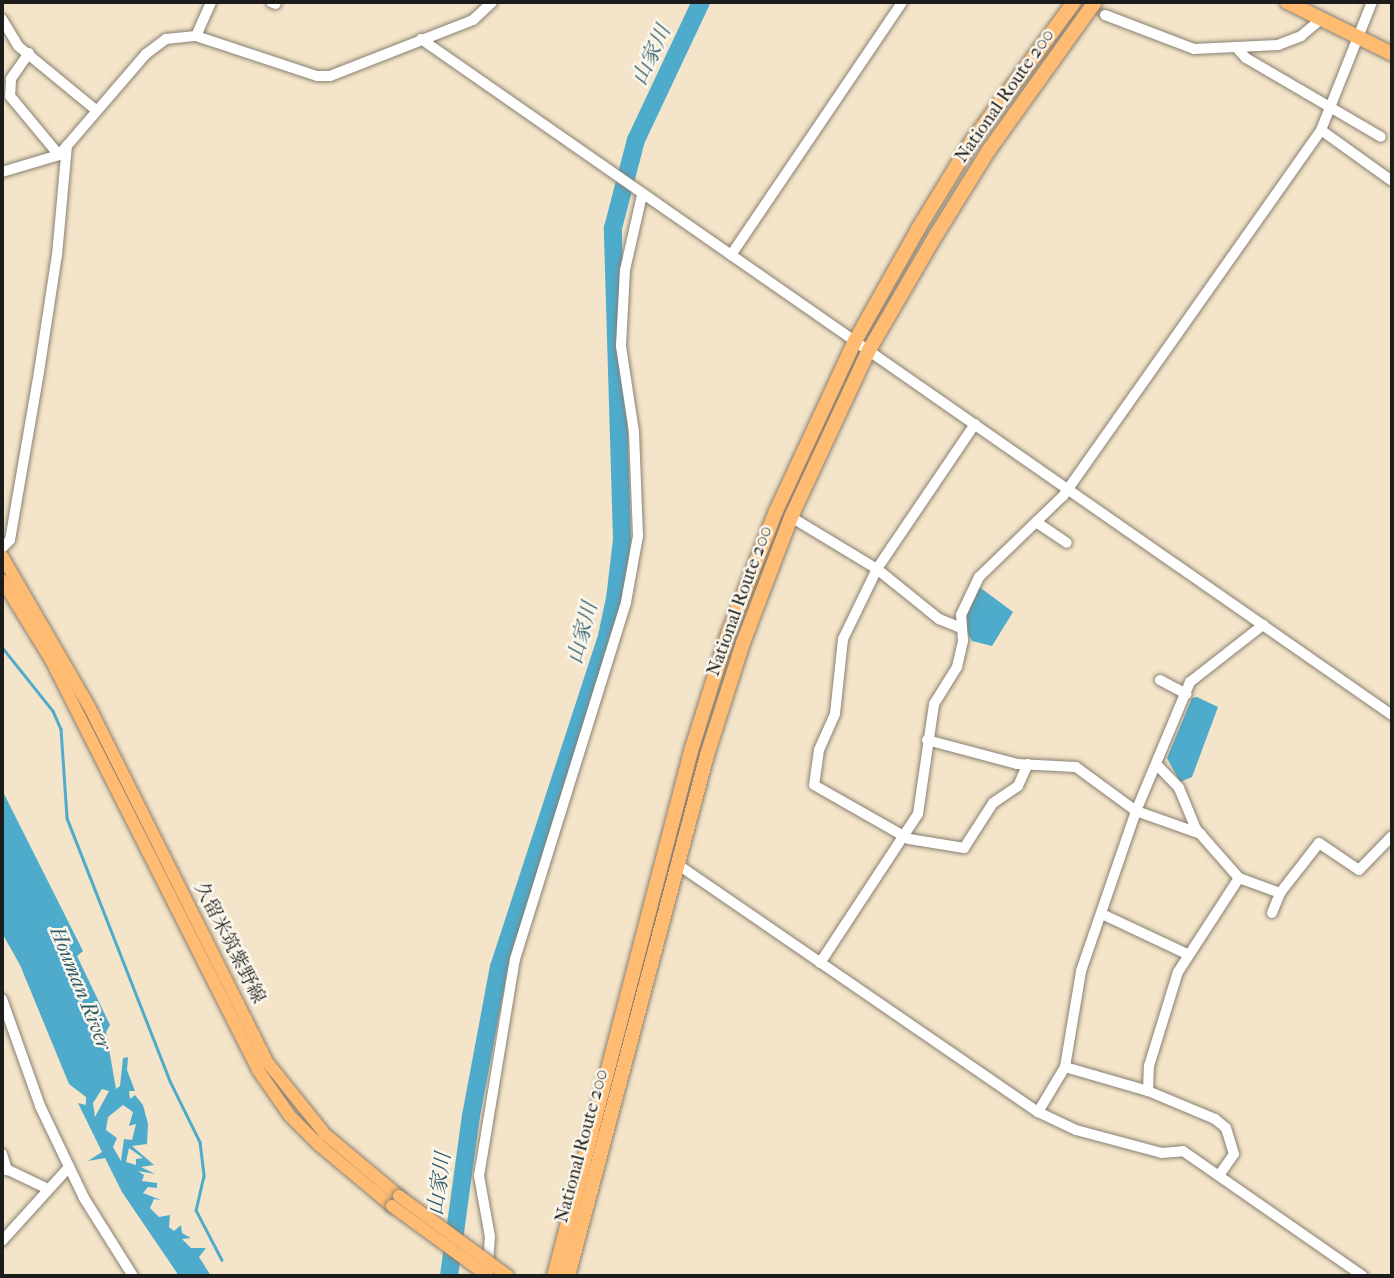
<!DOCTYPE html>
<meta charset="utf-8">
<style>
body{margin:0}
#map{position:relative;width:1394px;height:1278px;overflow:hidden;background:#f4e4c9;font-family:"IM FELL French Canon","Noto Serif JP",serif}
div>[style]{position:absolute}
.water>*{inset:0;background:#4eabcc}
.stream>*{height:2.5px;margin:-1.25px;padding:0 1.25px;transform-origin:1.25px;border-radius:1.25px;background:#4eabcc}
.river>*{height:18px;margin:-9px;padding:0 9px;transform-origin:9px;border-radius:9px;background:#4eabcc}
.minor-tunnel>*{height:10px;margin-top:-5px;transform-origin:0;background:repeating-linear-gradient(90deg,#c9bca6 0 10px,transparent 0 15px)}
.roads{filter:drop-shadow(0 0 2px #888072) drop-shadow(0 0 2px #888072)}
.minor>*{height:10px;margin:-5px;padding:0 5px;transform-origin:5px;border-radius:5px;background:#fff}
.major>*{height:12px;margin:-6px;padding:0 6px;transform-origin:6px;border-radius:6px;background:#ffbb71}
.highway>*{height:14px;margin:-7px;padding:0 7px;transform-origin:7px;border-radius:7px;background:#ffbb71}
.bridges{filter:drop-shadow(0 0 2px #888072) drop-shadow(0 0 2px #888072)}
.major-bridge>*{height:12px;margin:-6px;padding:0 6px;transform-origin:6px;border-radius:6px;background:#ffbb71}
span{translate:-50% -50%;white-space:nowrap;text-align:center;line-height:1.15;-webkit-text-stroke:5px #fbf7ec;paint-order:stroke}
.street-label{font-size:19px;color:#1c1c1c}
.water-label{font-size:21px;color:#325c6b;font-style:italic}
.frame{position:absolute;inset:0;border:4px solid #1c1c1c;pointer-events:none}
</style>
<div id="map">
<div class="water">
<div style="clip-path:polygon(978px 586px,1013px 612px,992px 646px,972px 641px,966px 631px,966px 614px)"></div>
<div style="clip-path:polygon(1197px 697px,1218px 707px,1192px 777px,1180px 782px,1167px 758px,1192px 698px)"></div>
<div style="clip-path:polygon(evenodd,2px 790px,83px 951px,77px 956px,110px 1025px,106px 1032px,116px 1089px,120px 1086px,123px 1058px,128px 1057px,127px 1070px,135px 1091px,129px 1091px,130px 1099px,135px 1095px,143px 1105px,148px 1124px,147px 1144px,132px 1146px,154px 1165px,141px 1167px,155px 1174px,138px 1171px,144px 1175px,142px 1181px,157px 1183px,157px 1188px,148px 1187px,143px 1193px,161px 1200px,154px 1199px,150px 1208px,159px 1217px,170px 1215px,169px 1227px,174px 1231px,181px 1225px,182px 1233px,191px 1238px,182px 1239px,191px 1248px,206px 1248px,199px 1257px,211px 1276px,179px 1276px,122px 1192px,105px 1158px,88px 1161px,102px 1152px,78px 1103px,86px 1105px,86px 1097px,69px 1084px,20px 965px,2px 933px,2px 790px,102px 1089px,109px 1091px,95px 1117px,93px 1103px,102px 1089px,2px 790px,123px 1105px,133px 1112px,129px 1126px,136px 1124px,132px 1140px,124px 1139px,121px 1161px,113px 1147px,117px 1138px,106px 1130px,108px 1117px,123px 1105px,2px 790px,129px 1148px,143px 1158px,136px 1159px,136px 1165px,126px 1162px,129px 1148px)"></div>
</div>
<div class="stream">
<div style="left:2px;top:647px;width:82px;rotate:51.4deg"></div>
<div style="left:53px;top:711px;width:20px;rotate:66deg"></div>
<div style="left:61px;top:729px;width:89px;rotate:86.1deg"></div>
<div style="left:67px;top:818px;width:282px;rotate:68.6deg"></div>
<div style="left:170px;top:1081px;width:68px;rotate:63.8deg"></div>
<div style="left:200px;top:1142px;width:34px;rotate:83deg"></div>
<div style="left:204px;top:1176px;width:35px;rotate:103deg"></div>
<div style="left:196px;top:1210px;width:56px;rotate:62.5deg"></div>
</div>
<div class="river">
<div style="left:449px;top:1276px;width:162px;rotate:-82.2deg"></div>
<div style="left:471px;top:1116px;width:152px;rotate:-79.4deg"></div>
<div style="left:499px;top:967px;width:348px;rotate:-71.9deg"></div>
<div style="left:607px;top:636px;width:38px;rotate:-78deg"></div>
<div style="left:615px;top:599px;width:60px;rotate:-83.3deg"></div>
<div style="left:622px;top:539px;width:311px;rotate:-91.7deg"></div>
<div style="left:613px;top:228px;width:91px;rotate:-75.4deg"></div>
<div style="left:636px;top:140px;width:153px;rotate:-64.8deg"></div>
</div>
<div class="minor-tunnel">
<div style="left:1083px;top:2px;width:26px;rotate:31deg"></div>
</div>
<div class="roads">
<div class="minor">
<div style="left:271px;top:2px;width:5px;rotate:22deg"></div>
<div style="left:1105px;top:15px;width:95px;rotate:20.9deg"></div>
<div style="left:1194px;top:49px;width:84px;rotate:-2.7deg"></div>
<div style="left:1278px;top:45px;width:25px;rotate:-21deg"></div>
<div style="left:1301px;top:36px;width:25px;rotate:-40deg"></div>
<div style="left:2px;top:19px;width:31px;rotate:59deg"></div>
<div style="left:18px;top:46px;width:102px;rotate:39.4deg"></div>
<div style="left:196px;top:36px;width:37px;rotate:-66deg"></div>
<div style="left:421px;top:39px;width:1183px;rotate:34.85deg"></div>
<div style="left:1236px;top:47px;width:15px;rotate:48deg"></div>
<div style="left:1246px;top:58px;width:156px;rotate:30.3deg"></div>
<div style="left:29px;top:53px;width:32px;rotate:125deg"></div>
<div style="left:11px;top:79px;width:17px;rotate:93deg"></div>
<div style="left:10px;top:96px;width:77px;rotate:50.3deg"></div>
<div style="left:1321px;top:130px;width:87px;rotate:35.7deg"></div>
<div style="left:2px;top:172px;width:59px;rotate:-16.6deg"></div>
<div style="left:59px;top:155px;width:133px;rotate:-49.3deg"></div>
<div style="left:146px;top:54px;width:25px;rotate:-37deg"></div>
<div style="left:166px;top:39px;width:30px;rotate:-6deg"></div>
<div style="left:196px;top:36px;width:127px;rotate:18.3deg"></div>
<div style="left:317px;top:76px;width:13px"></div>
<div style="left:330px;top:76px;width:154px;rotate:-21.4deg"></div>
<div style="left:473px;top:20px;width:26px;rotate:-43deg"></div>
<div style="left:731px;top:255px;width:305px;rotate:-55.9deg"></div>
<div style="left:975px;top:424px;width:175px;rotate:124.1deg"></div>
<div style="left:877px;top:569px;width:78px;rotate:115.9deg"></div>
<div style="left:843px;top:639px;width:75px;rotate:96.1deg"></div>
<div style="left:835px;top:714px;width:39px;rotate:114deg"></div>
<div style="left:819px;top:750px;width:35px;rotate:98deg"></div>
<div style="left:814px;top:785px;width:109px;rotate:29.6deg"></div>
<div style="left:909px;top:839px;width:56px;rotate:9.3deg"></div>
<div style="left:964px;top:848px;width:54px;rotate:-57.2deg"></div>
<div style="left:993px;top:803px;width:30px;rotate:-34deg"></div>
<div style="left:1018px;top:786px;width:24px;rotate:-66deg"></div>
<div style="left:791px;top:517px;width:100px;rotate:31.2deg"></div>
<div style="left:877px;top:569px;width:80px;rotate:38.9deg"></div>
<div style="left:939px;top:619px;width:22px;rotate:22deg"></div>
<div style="left:1036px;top:522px;width:37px;rotate:34deg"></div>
<div style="left:2px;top:548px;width:11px;rotate:-45deg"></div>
<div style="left:10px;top:540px;width:170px;rotate:-80.2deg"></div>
<div style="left:39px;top:372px;width:118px;rotate:-81.3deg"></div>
<div style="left:57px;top:255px;width:110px;rotate:-84.8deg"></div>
<div style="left:1160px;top:680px;width:30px;rotate:28deg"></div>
<div style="left:927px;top:740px;width:93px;rotate:14.9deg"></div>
<div style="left:1017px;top:764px;width:59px;rotate:2.9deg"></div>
<div style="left:1076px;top:767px;width:74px;rotate:36.3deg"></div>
<div style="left:1136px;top:811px;width:69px;rotate:19.5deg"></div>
<div style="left:1158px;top:766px;width:30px;rotate:46deg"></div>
<div style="left:1179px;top:788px;width:44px;rotate:67.5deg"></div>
<div style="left:1196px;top:829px;width:65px;rotate:48.7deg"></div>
<div style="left:1239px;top:878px;width:44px;rotate:20.1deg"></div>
<div style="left:1280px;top:893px;width:63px;rotate:-52deg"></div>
<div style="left:1319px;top:843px;width:48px;rotate:34deg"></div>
<div style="left:1359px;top:870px;width:47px;rotate:-45.9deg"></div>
<div style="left:677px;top:864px;width:438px;rotate:34.5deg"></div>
<div style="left:1038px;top:1112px;width:42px;rotate:25.3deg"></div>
<div style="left:1076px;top:1130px;width:89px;rotate:15deg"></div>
<div style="left:1162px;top:1153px;width:21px;rotate:-5deg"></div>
<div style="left:1183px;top:1151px;width:219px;rotate:34.8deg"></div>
<div style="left:1272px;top:913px;width:22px;rotate:-68deg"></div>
<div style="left:1102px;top:914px;width:96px;rotate:25.2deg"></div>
<div style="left:820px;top:963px;width:178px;rotate:-56.7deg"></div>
<div style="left:918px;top:814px;width:111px;rotate:-81.7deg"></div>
<div style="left:934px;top:704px;width:44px;rotate:-58.1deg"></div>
<div style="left:957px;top:667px;width:27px;rotate:-77deg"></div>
<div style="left:963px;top:641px;width:26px;rotate:-94deg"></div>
<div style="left:961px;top:615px;width:42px;rotate:-64.7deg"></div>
<div style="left:979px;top:577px;width:117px;rotate:-44deg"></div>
<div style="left:1063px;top:496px;width:448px;rotate:-54.8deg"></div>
<div style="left:1321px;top:130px;width:138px;rotate:-68.3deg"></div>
<div style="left:2px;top:999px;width:114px;rotate:70.4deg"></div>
<div style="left:40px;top:1106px;width:102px;rotate:64.4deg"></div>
<div style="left:84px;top:1198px;width:92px;rotate:57.9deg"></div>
<div style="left:1065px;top:1067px;width:86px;rotate:16.1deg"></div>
<div style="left:1148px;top:1091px;width:73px;rotate:22.7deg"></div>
<div style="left:1215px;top:1119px;width:14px;rotate:39deg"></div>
<div style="left:1226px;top:1128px;width:27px;rotate:73deg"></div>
<div style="left:1234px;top:1154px;width:24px;rotate:125deg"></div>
<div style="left:1148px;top:1091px;width:25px;rotate:-88deg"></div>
<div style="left:1149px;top:1066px;width:98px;rotate:-72.9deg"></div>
<div style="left:1178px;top:972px;width:112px;rotate:-57deg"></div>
<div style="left:1038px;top:1112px;width:52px;rotate:-59deg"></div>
<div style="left:1065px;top:1067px;width:97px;rotate:-80.5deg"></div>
<div style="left:1081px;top:971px;width:169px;rotate:-71deg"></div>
<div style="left:1136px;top:811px;width:140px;rotate:-67.3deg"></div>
<div style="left:1190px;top:682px;width:93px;rotate:-38deg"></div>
<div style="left:2px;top:1154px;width:17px;rotate:73deg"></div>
<div style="left:2px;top:1167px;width:51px;rotate:25.6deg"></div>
<div style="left:2px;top:1241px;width:100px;rotate:-47.8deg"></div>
<div style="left:488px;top:1264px;width:27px;rotate:-86deg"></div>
<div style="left:490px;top:1237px;width:62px;rotate:-100.2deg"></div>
<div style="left:479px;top:1176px;width:220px;rotate:-80.6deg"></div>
<div style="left:515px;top:959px;width:374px;rotate:-72.7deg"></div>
<div style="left:626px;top:602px;width:67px;rotate:-79.7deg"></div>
<div style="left:638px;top:536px;width:104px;rotate:-92.2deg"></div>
<div style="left:634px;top:432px;width:87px;rotate:-98.6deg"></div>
<div style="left:621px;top:346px;width:76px;rotate:-87deg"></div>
<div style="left:625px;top:270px;width:77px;rotate:-77.2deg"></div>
</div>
<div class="major">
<div style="left:2px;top:556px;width:173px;rotate:59.9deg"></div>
<div style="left:89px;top:706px;width:399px;rotate:63.4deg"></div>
<div style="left:268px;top:1063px;width:91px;rotate:51.2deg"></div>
<div style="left:325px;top:1134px;width:97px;rotate:40deg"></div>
<div style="left:2px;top:580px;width:94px;rotate:58.5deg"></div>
<div style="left:51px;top:660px;width:459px;rotate:63.2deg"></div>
<div style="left:258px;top:1070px;width:56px;rotate:55.2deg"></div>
<div style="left:290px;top:1116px;width:41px;rotate:45deg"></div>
<div style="left:319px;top:1145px;width:95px;rotate:39.9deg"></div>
</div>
<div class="highway">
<div style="left:1287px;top:2px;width:117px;rotate:26.3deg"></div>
<div style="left:554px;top:1276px;width:543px;rotate:-75.37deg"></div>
<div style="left:691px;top:751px;width:123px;rotate:-72.5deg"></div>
<div style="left:728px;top:634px;width:132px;rotate:-68.7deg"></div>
<div style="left:776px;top:511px;width:187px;rotate:-65.1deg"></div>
<div style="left:855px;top:341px;width:129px;rotate:-60.6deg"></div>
<div style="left:918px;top:229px;width:103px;rotate:-58.5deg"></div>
<div style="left:972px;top:141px;width:172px;rotate:-53.7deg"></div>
<div style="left:568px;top:1276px;width:539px;rotate:-75.06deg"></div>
<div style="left:707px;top:755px;width:118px;rotate:-72.2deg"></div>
<div style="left:743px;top:643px;width:135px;rotate:-69.1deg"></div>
<div style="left:791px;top:517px;width:184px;rotate:-65deg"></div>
<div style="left:869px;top:350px;width:133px;rotate:-59.8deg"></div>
<div style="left:936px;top:235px;width:100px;rotate:-58.1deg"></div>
<div style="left:989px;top:150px;width:182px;rotate:-54.4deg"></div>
</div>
</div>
<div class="bridges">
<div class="major-bridge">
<div style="left:399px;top:1196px;width:135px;rotate:36.3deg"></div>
<div style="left:392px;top:1206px;width:119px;rotate:36.1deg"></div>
</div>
</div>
<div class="street-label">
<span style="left:1005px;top:96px;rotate:-55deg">National Route 200</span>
<span style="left:740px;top:601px;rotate:-70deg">National Route 200</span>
<span style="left:229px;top:943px;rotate:63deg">久留米筑紫野線</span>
<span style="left:582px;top:1146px;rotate:-75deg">National Route 200</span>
</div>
<div class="water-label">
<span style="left:651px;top:55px;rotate:-65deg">山家川</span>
<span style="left:582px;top:633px;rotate:-75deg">山家川</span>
<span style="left:81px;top:988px;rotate:68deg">Houman River</span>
<span style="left:439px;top:1184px;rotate:-82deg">山家川</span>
</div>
<div class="frame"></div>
</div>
